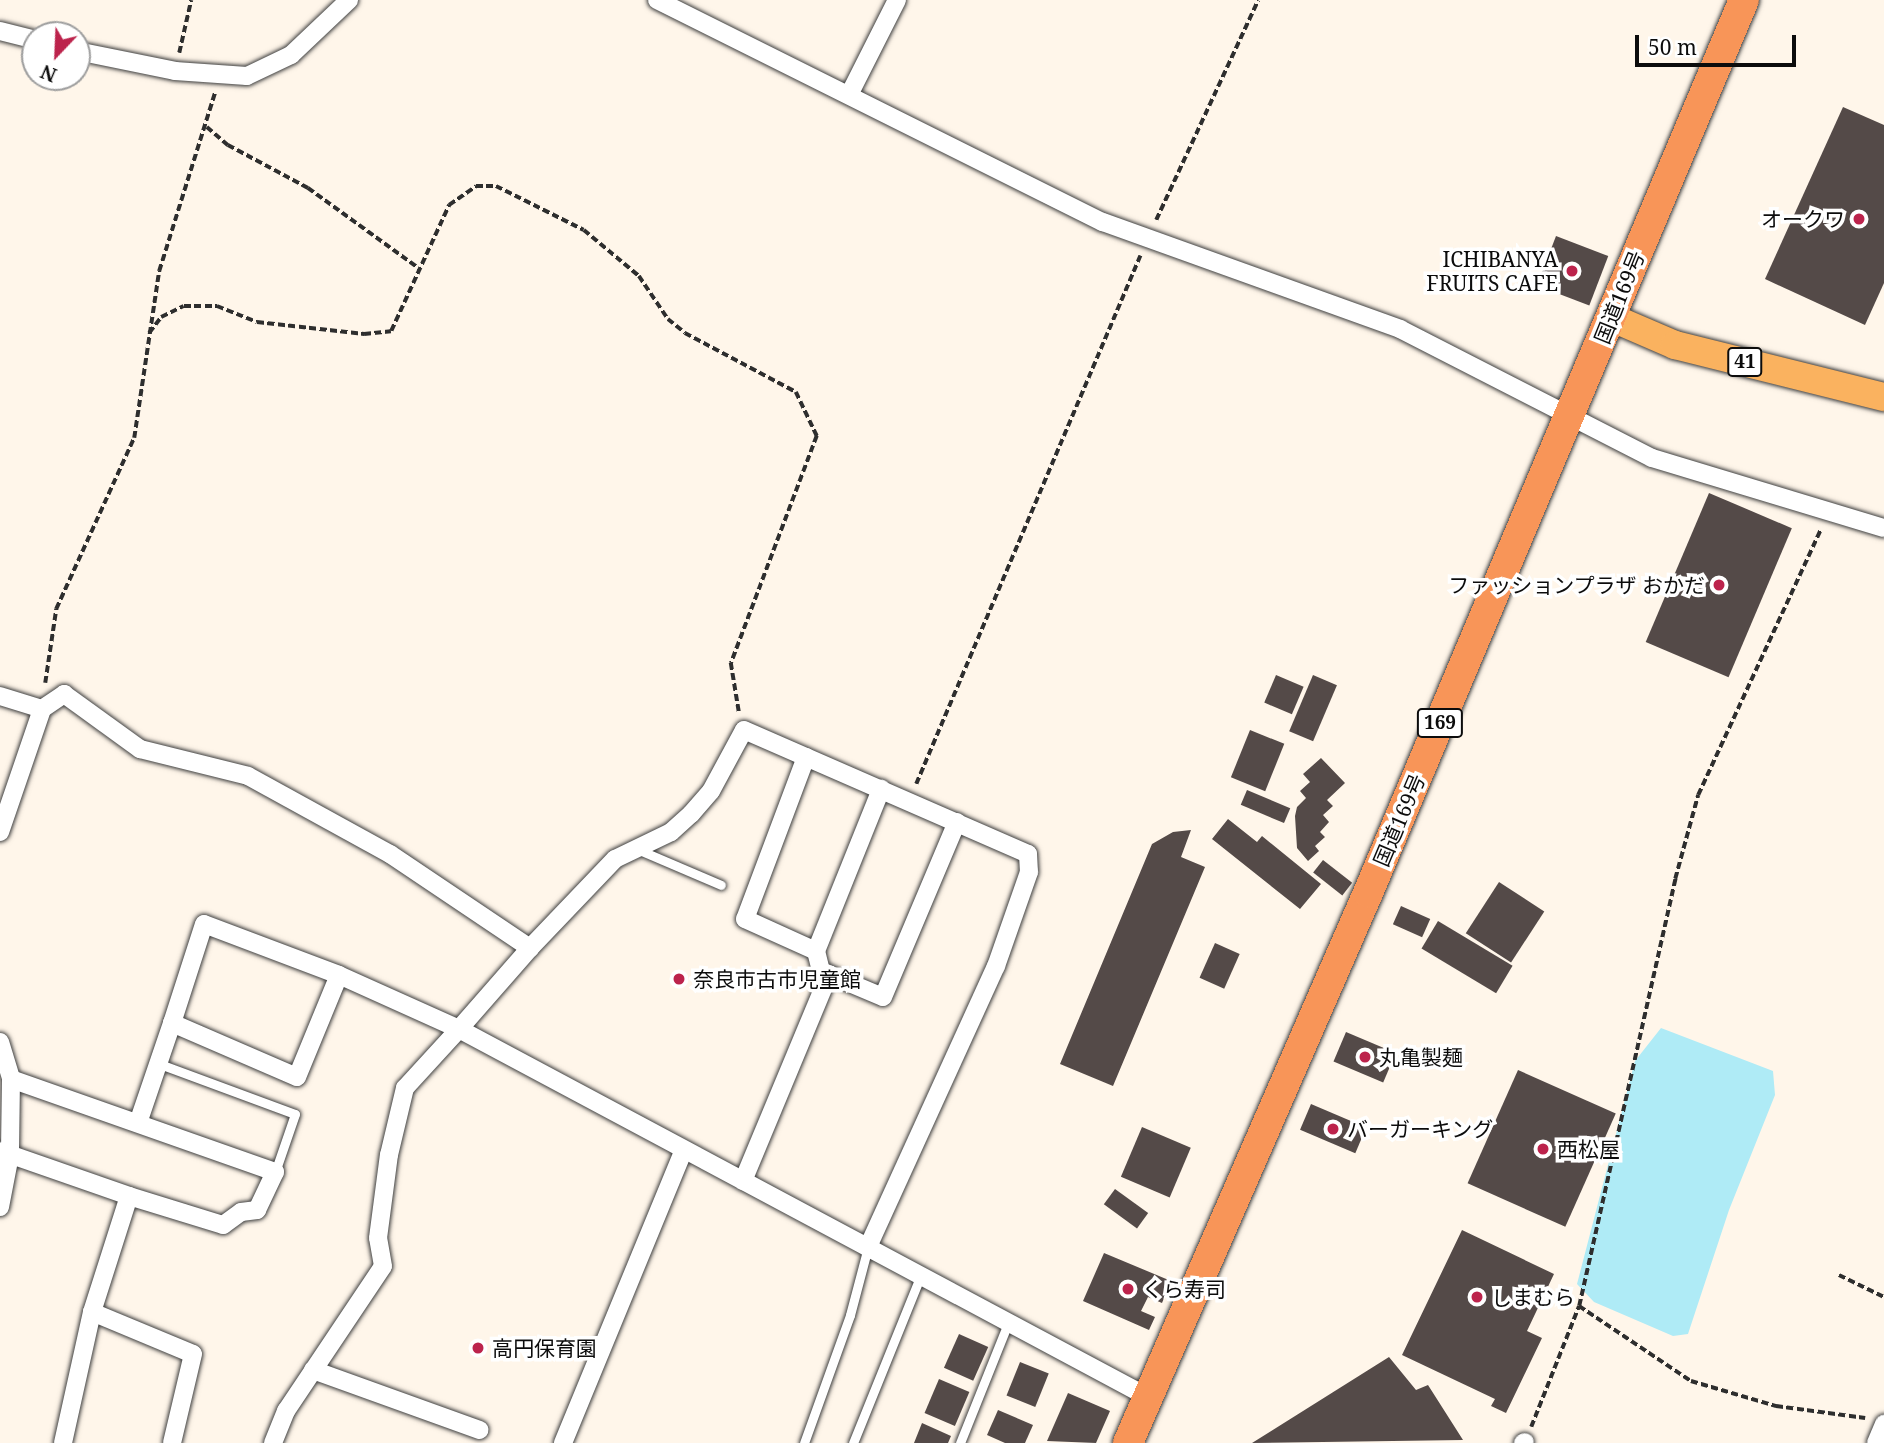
<!DOCTYPE html>
<meta charset="utf-8">
<style>
body{margin:0}
#map{position:relative;width:1884px;height:1443px;overflow:hidden;background:#fff6ea;font-family:"Noto Serif","Noto Sans JP",serif}
div>[style]{position:absolute}
.water>*{inset:0;background:#afebf6}
.building>*{inset:0;background:#544a48;transform-origin:0 0}
.path>*{height:3.5px;margin-top:-1.75px;transform-origin:0;background:repeating-linear-gradient(90deg,#2e2e2e 0 7px,transparent 0 10.5px)}
.roads{filter:drop-shadow(0 0 2px #3f3f3f) drop-shadow(0 0 2px #3f3f3f)}
.service>*{height:9px;margin:-4.5px;padding:0 4.5px;transform-origin:4.5px;border-radius:4.5px;background:#fff}
.minor>*{height:18px;margin:-9px;padding:0 9px;transform-origin:9px;border-radius:9px;background:#fff}
.primary>*{height:28px;margin:-14px;padding:0 14px;transform-origin:14px;border-radius:14px;background:#fab25f}
.trunk>*{height:30px;margin:-15px;padding:0 15px;transform-origin:15px;border-radius:15px;background:#f89558}
.dots>*{width:19px;height:19px;translate:-50% -50%;box-sizing:border-box;border:4px solid #fff;border-radius:50%}
span{translate:-50% -50%;white-space:nowrap;text-align:center;line-height:1.15;-webkit-text-stroke:7px #fff;paint-order:stroke}
.shield-label span{padding:2px 5px;background:#fff;border:2px solid;border-radius:5px;-webkit-text-stroke-width:0}
.shield-label{font-size:19px;color:#0c0c0c;font-weight:700}
.poi-label{font-size:21px;color:#0c0c0c}
.right{translate:-100% -50%;text-align:right}
.left{translate:0 -50%;text-align:left}
.street-label{font-size:21px;color:#0c0c0c}
.north{position:absolute;left:21px;top:21px;width:70px;height:70px;box-sizing:border-box;background:#fff;border:2px solid #9e9e9e;border-radius:50%;rotate:203deg;font-size:19px;font-weight:700;line-height:28px;text-align:center;color:#0c0c0c}
.north::after{content:'';display:block;margin:auto;width:24px;height:32px;background:#bc234c;clip-path:polygon(50% 0,100% 100%,50% 72%,0 100%)}
.scale{position:absolute;left:1635px;top:35px;width:161px;height:32px;box-sizing:border-box;border:4px solid #0c0c0c;border-top:0;padding-left:9px;font-size:21px;line-height:24px;white-space:nowrap;color:#0c0c0c;-webkit-text-stroke:5px #fff;paint-order:stroke}
</style>
<div id="map">
<div class="water">
<div style="clip-path:polygon(1661px 1028px,1773px 1071px,1775px 1095px,1729px 1210px,1688px 1334px,1673px 1336px,1594px 1302px,1577px 1284px,1635px 1061px)"></div>
</div>
<div class="building">
<div style="clip-path:polygon(1843px 107px,1884px 125px,1884px 283px,1865px 325px,1765px 279px)"></div>
<div style="left:1556px;top:236px;width:56px;height:53px;rotate:21deg"></div>
<div style="left:1709px;top:493px;width:90px;height:162px;rotate:23deg"></div>
<div style="left:1276px;top:675px;width:30px;height:30px;rotate:23deg"></div>
<div style="left:1313px;top:675px;width:26px;height:61px;rotate:23deg"></div>
<div style="left:1250px;top:730px;width:37px;height:51px;rotate:22deg"></div>
<div style="clip-path:polygon(1321px 758px,1345px 783px,1327px 800px,1333px 806px,1323px 815px,1329px 822px,1320px 832px,1325px 837px,1315px 846px,1319px 851px,1308px 861px,1297px 848px,1295px 816px,1297px 807px,1306px 798px,1300px 791px,1310px 782px,1303px 774px)"></div>
<div style="left:1247px;top:790px;width:47px;height:16px;rotate:23deg"></div>
<div style="clip-path:polygon(1228px 819px,1257px 842px,1262px 836px,1321px 884px,1300px 909px,1212px 839px)"></div>
<div style="clip-path:polygon(1191px 830px,1181px 857px,1205px 867px,1113px 1086px,1060px 1064px,1152px 844px,1173px 832px)"></div>
<div style="left:1323px;top:860px;width:37px;height:16px;rotate:38deg"></div>
<div style="left:1499px;top:882px;width:54px;height:61px;rotate:33deg"></div>
<div style="left:1401px;top:906px;width:32px;height:20px;rotate:24deg"></div>
<div style="left:1438px;top:921px;width:87px;height:32px;rotate:31deg"></div>
<div style="left:1215px;top:943px;width:27px;height:38px;rotate:24deg"></div>
<div style="left:1346px;top:1032px;width:54px;height:32px;rotate:23deg"></div>
<div style="left:1518px;top:1070px;width:107px;height:124px;rotate:24deg"></div>
<div style="left:1311px;top:1104px;width:60px;height:28px;rotate:23deg"></div>
<div style="left:1142px;top:1127px;width:53px;height:54px;rotate:23deg"></div>
<div style="left:1115px;top:1189px;width:41px;height:19px;rotate:36deg"></div>
<div style="clip-path:polygon(1462px 1230px,1554px 1274px,1527px 1331px,1542px 1338px,1506px 1413px,1491px 1406px,1495px 1399px,1402px 1355px)"></div>
<div style="clip-path:polygon(1104px 1253px,1171px 1281px,1162px 1303px,1148px 1297px,1141px 1311px,1155px 1317px,1149px 1330px,1083px 1301px)"></div>
<div style="left:959px;top:1334px;width:32px;height:37px;rotate:24deg"></div>
<div style="clip-path:polygon(1389px 1357px,1416px 1390px,1428px 1385px,1463px 1440px,1252px 1443px)"></div>
<div style="left:1020px;top:1362px;width:31px;height:36px;rotate:22deg"></div>
<div style="left:939px;top:1379px;width:33px;height:37px;rotate:23deg"></div>
<div style="clip-path:polygon(1068px 1393px,1110px 1411px,1096px 1443px,1047px 1441px)"></div>
<div style="clip-path:polygon(998px 1410px,1033px 1425px,1025px 1443px,1005px 1443px,987px 1435px)"></div>
<div style="clip-path:polygon(922px 1423px,951px 1436px,948px 1443px,914px 1443px)"></div>
</div>
<div class="path">
<div style="left:179px;top:53px;width:54px;rotate:-77.2deg"></div>
<div style="left:207px;top:127px;width:28px;rotate:41deg"></div>
<div style="left:228px;top:145px;width:91px;rotate:28.3deg"></div>
<div style="left:308px;top:188px;width:138px;rotate:35.9deg"></div>
<div style="left:1156px;top:220px;width:242px;rotate:-65.1deg"></div>
<div style="left:149px;top:333px;width:20px;rotate:-53deg"></div>
<div style="left:161px;top:317px;width:25px;rotate:-26deg"></div>
<div style="left:184px;top:306px;width:33px"></div>
<div style="left:217px;top:306px;width:43px;rotate:21.8deg"></div>
<div style="left:257px;top:322px;width:108px;rotate:6.4deg"></div>
<div style="left:364px;top:334px;width:27px;rotate:-6deg"></div>
<div style="left:391px;top:331px;width:139px;rotate:-65.3deg"></div>
<div style="left:449px;top:205px;width:33px;rotate:-35deg"></div>
<div style="left:476px;top:186px;width:20px"></div>
<div style="left:496px;top:186px;width:98px;rotate:26.6deg"></div>
<div style="left:584px;top:230px;width:72px;rotate:39.9deg"></div>
<div style="left:639px;top:276px;width:52px;rotate:56deg"></div>
<div style="left:668px;top:319px;width:22px;rotate:39deg"></div>
<div style="left:685px;top:333px;width:126px;rotate:28deg"></div>
<div style="left:796px;top:392px;width:49px;rotate:64.5deg"></div>
<div style="left:817px;top:436px;width:243px;rotate:110.7deg"></div>
<div style="left:731px;top:663px;width:50px;rotate:80.7deg"></div>
<div style="left:45px;top:683px;width:75px;rotate:-81.5deg"></div>
<div style="left:56px;top:609px;width:188px;rotate:-65.5deg"></div>
<div style="left:134px;top:438px;width:169px;rotate:-81.5deg"></div>
<div style="left:159px;top:271px;width:188px;rotate:-72.6deg"></div>
<div style="left:916px;top:784px;width:574px;rotate:-67.01deg"></div>
<div style="left:1839px;top:1275px;width:50px;rotate:26.1deg"></div>
<div style="left:1579px;top:1306px;width:135px;rotate:33.8deg"></div>
<div style="left:1691px;top:1381px;width:89px;rotate:16.4deg"></div>
<div style="left:1776px;top:1406px;width:90px;rotate:7.7deg"></div>
<div style="left:1531px;top:1427px;width:130px;rotate:-68.4deg"></div>
<div style="left:1579px;top:1306px;width:438px;rotate:-77.3deg"></div>
<div style="left:1675px;top:879px;width:87px;rotate:-74.7deg"></div>
<div style="left:1698px;top:795px;width:293px;rotate:-65.2deg"></div>
</div>
<div class="roads">
<div class="service">
<div style="left:639px;top:850px;width:89px;rotate:23.1deg"></div>
<div style="left:157px;top:1063px;width:147px;rotate:20.3deg"></div>
<div style="left:295px;top:1114px;width:61px;rotate:109deg"></div>
<div style="left:804px;top:1443px;width:136px;rotate:-70.2deg"></div>
<div style="left:850px;top:1315px;width:70px;rotate:-75.2deg"></div>
<div style="left:853px;top:1443px;width:179px;rotate:-68deg"></div>
<div style="left:960px;top:1443px;width:129px;rotate:-68.2deg"></div>
</div>
<div class="minor">
<div style="left:657px;top:0;width:498px;rotate:26.5deg"></div>
<div style="left:1103px;top:222px;width:316px;rotate:19.8deg"></div>
<div style="left:1400px;top:329px;width:283px;rotate:27.1deg"></div>
<div style="left:1652px;top:458px;width:242px;rotate:16.8deg"></div>
<div style="left:0;top:31px;width:36px;rotate:14deg"></div>
<div style="left:77px;top:51px;width:100px;rotate:11.5deg"></div>
<div style="left:175px;top:71px;width:72px;rotate:4deg"></div>
<div style="left:247px;top:76px;width:49px;rotate:-25.5deg"></div>
<div style="left:291px;top:55px;width:80px;rotate:-43.5deg"></div>
<div style="left:850px;top:93px;width:104px;rotate:-63.2deg"></div>
<div style="left:0;top:696px;width:44px;rotate:17.2deg"></div>
<div style="left:42px;top:709px;width:27px;rotate:-34deg"></div>
<div style="left:64px;top:694px;width:94px;rotate:35.9deg"></div>
<div style="left:140px;top:749px;width:111px;rotate:14deg"></div>
<div style="left:248px;top:776px;width:162px;rotate:28.8deg"></div>
<div style="left:390px;top:854px;width:169px;rotate:33.9deg"></div>
<div style="left:530px;top:948px;width:108px;rotate:131.2deg"></div>
<div style="left:459px;top:1029px;width:781px;rotate:28.11deg"></div>
<div style="left:806px;top:757px;width:173px;rotate:110.6deg"></div>
<div style="left:745px;top:919px;width:78px;rotate:24.3deg"></div>
<div style="left:816px;top:951px;width:21px;rotate:76deg"></div>
<div style="left:821px;top:971px;width:67px;rotate:22.8deg"></div>
<div style="left:883px;top:997px;width:190px;rotate:-67.1deg"></div>
<div style="left:0;top:832px;width:130px;rotate:-71.1deg"></div>
<div style="left:530px;top:948px;width:123px;rotate:-46.3deg"></div>
<div style="left:615px;top:859px;width:62px;rotate:-25.7deg"></div>
<div style="left:671px;top:832px;width:27px;rotate:-42deg"></div>
<div style="left:691px;top:814px;width:30px;rotate:-49deg"></div>
<div style="left:711px;top:791px;width:69px;rotate:-61.6deg"></div>
<div style="left:744px;top:730px;width:310px;rotate:23.6deg"></div>
<div style="left:1028px;top:854px;width:18px;rotate:87deg"></div>
<div style="left:1029px;top:872px;width:100px;rotate:109.3deg"></div>
<div style="left:996px;top:966px;width:309px;rotate:114.5deg"></div>
<div style="left:816px;top:951px;width:175px;rotate:-68.1deg"></div>
<div style="left:0;top:1042px;width:39px;rotate:73deg"></div>
<div style="left:11px;top:1079px;width:76px;rotate:90.8deg"></div>
<div style="left:10px;top:1155px;width:53px;rotate:100.9deg"></div>
<div style="left:11px;top:1079px;width:280px;rotate:19.4deg"></div>
<div style="left:275px;top:1172px;width:42px;rotate:115.3deg"></div>
<div style="left:257px;top:1210px;width:16px;rotate:173deg"></div>
<div style="left:241px;top:1212px;width:22px;rotate:144deg"></div>
<div style="left:223px;top:1225px;width:98px;rotate:-162.9deg"></div>
<div style="left:129px;top:1196px;width:122px;rotate:107.7deg"></div>
<div style="left:92px;top:1312px;width:134px;rotate:102.5deg"></div>
<div style="left:138px;top:1123px;width:106px;rotate:-71.2deg"></div>
<div style="left:0;top:1151px;width:137px;rotate:19.2deg"></div>
<div style="left:743px;top:1181px;width:224px;rotate:-67.4deg"></div>
<div style="left:92px;top:1312px;width:109px;rotate:22.6deg"></div>
<div style="left:193px;top:1354px;width:91px;rotate:103.3deg"></div>
<div style="left:313px;top:1370px;width:177px;rotate:19.8deg"></div>
<div style="left:273px;top:1443px;width:35px;rotate:-68deg"></div>
<div style="left:286px;top:1411px;width:174px;rotate:-56.2deg"></div>
<div style="left:383px;top:1266px;width:28px;rotate:-100deg"></div>
<div style="left:378px;top:1238px;width:84px;rotate:-82.5deg"></div>
<div style="left:389px;top:1155px;width:69px;rotate:-76.6deg"></div>
<div style="left:405px;top:1088px;width:80px;rotate:-47.5deg"></div>
<div style="left:459px;top:1029px;width:132px;rotate:-155.8deg"></div>
<div style="left:339px;top:975px;width:144px;rotate:-159.3deg"></div>
<div style="left:204px;top:924px;width:104px;rotate:107.9deg"></div>
<div style="left:172px;top:1023px;width:136px;rotate:23.4deg"></div>
<div style="left:297px;top:1077px;width:110px;rotate:-67.6deg"></div>
<div style="left:563px;top:1443px;width:317px;rotate:-67.6deg"></div>
<div style="left:1523px;top:1443px;width:2px;rotate:-27deg"></div>
<div style="left:1876px;top:1443px;width:21px;rotate:-67deg"></div>
</div>
<div class="primary">
<div style="left:1610px;top:317px;width:71px;rotate:23.3deg"></div>
<div style="left:1675px;top:345px;width:215px;rotate:14deg"></div>
</div>
<div class="trunk">
<div style="left:1128px;top:1443px;width:600px;rotate:-66.43deg"></div>
<div style="left:1368px;top:893px;width:969px;rotate:-67.17deg"></div>
</div>
</div>
<div class="dots">
<div style="left:1859px;top:219px;background:#bc234c"></div>
<div style="left:1572px;top:271px;background:#bc234c"></div>
<div style="left:1719px;top:585px;background:#bc234c"></div>
<div style="left:679px;top:979px;background:#bc234c"></div>
<div style="left:1365px;top:1057px;background:#bc234c"></div>
<div style="left:1333px;top:1129px;background:#bc234c"></div>
<div style="left:1543px;top:1149px;background:#bc234c"></div>
<div style="left:1128px;top:1289px;background:#bc234c"></div>
<div style="left:1477px;top:1297px;background:#bc234c"></div>
<div style="left:478px;top:1348px;background:#bc234c"></div>
</div>
<div class="shield-label">
<span style="left:1745px;top:362px">41</span>
<span style="left:1440px;top:723px">169</span>
</div>
<div class="poi-label">
<span class="right" style="left:1845px;top:219px">オークワ</span>
<span class="right" style="left:1558px;top:271px">ICHIBANYA<br>FRUITS CAFE</span>
<span class="right" style="left:1705px;top:585px">ファッションプラザ おかだ</span>
<span class="left" style="left:693px;top:979px">奈良市古市児童館</span>
<span class="left" style="left:1379px;top:1057px">丸亀製麺</span>
<span class="left" style="left:1347px;top:1129px">バーガーキング</span>
<span class="left" style="left:1557px;top:1149px">西松屋</span>
<span class="left" style="left:1142px;top:1289px">くら寿司</span>
<span class="left" style="left:1491px;top:1297px">しまむら</span>
<span class="left" style="left:492px;top:1348px">高円保育園</span>
</div>
<div class="street-label">
<span style="left:1619px;top:297px;rotate:-68deg">国道169号</span>
<span style="left:1399px;top:820px;rotate:-67deg">国道169号</span>
</div>
<div class="north">N</div>
<div class="scale">50 m</div>
</div>
